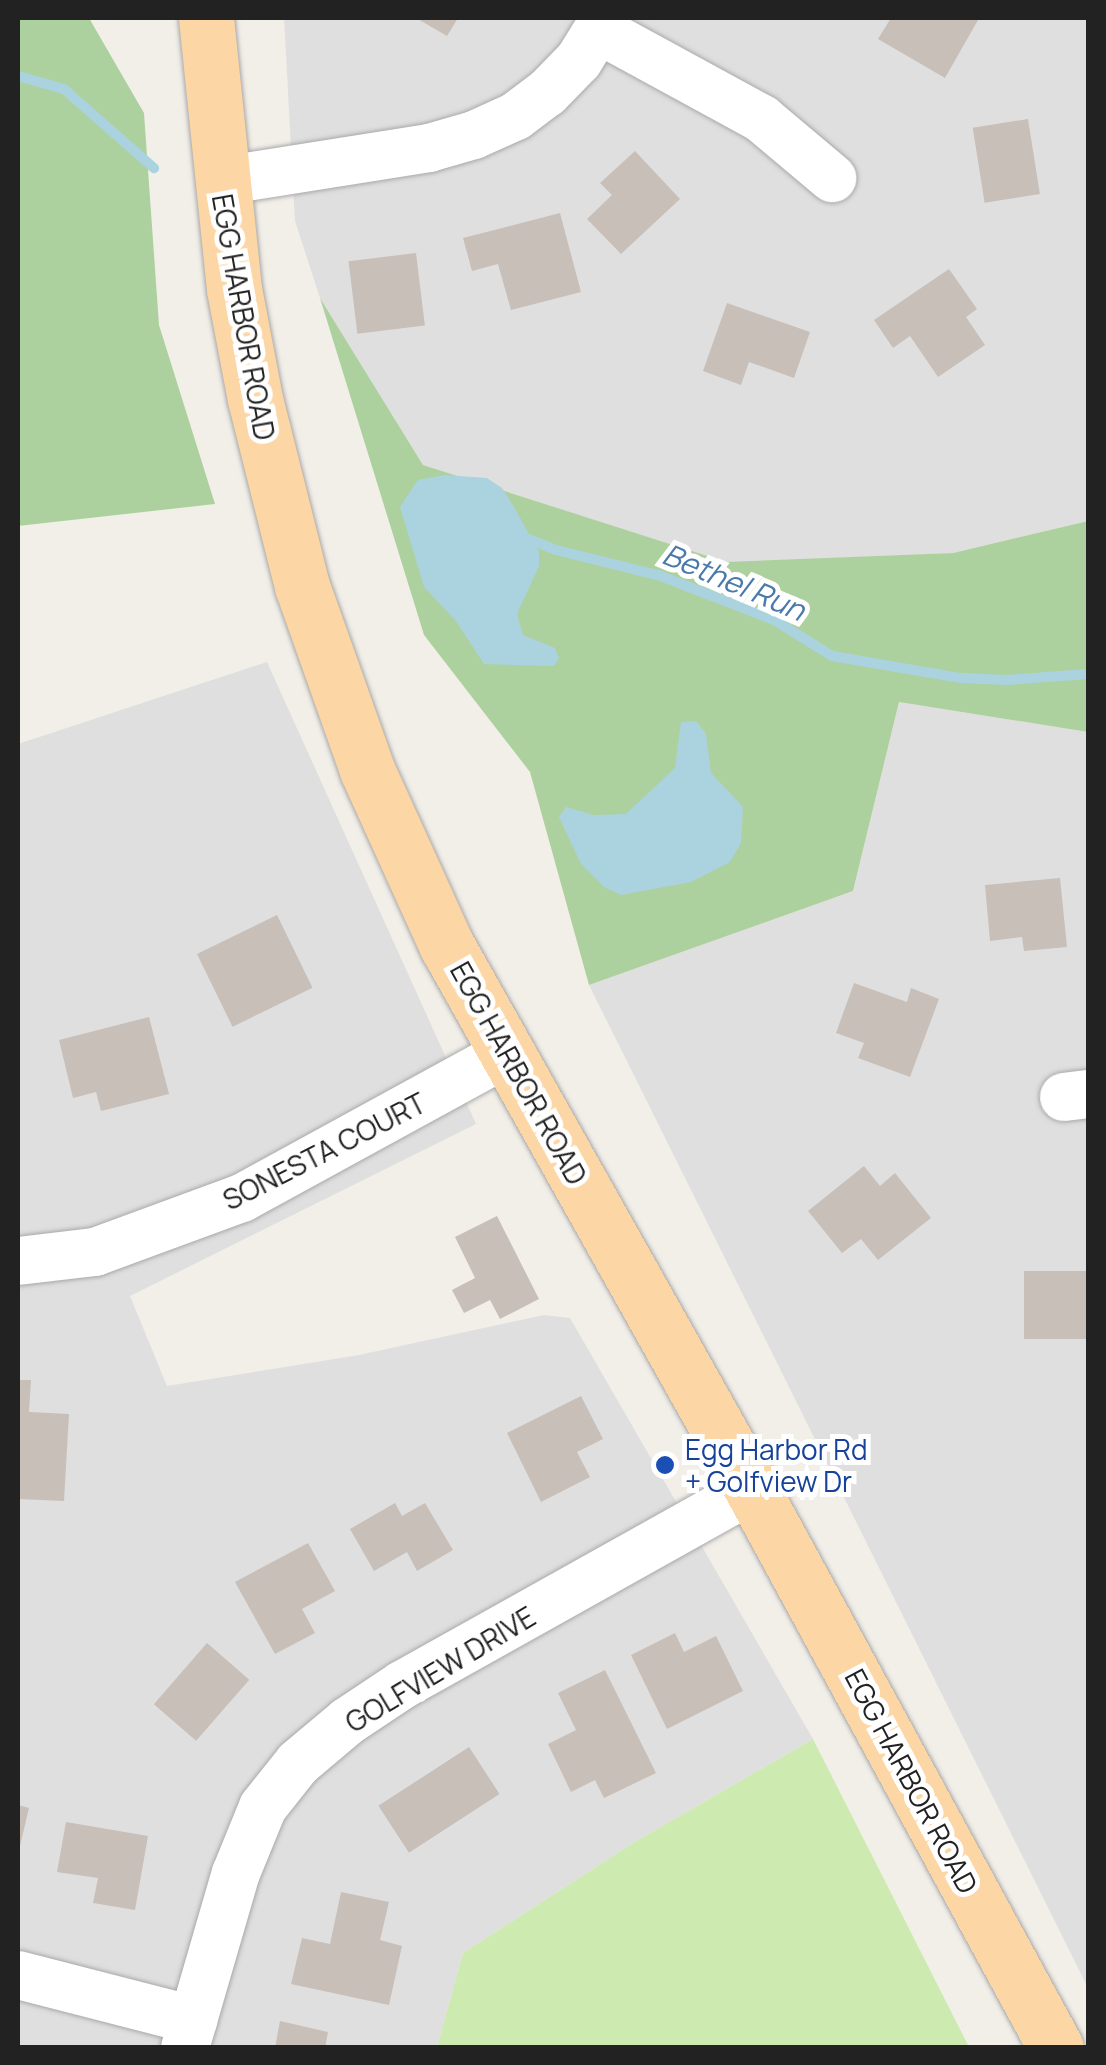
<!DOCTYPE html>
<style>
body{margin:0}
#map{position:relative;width:1106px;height:2065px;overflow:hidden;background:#f2efe9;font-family:Manrope,sans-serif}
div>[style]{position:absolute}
.residential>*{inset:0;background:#e0dfdf}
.grass>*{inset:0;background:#cdebb0}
.forest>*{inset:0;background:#add19e}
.water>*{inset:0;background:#aad3df}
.stream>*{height:10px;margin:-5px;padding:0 5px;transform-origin:5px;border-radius:5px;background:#aad3df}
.building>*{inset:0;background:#c7bfb8;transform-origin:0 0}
.roads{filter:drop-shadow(0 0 2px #a9a9a9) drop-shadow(0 0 2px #a9a9a9)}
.minor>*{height:48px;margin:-24px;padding:0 24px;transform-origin:24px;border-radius:24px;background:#fff}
.major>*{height:55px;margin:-27.5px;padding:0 27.5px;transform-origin:27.5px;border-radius:27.5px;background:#fcd6a4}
.dots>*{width:28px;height:28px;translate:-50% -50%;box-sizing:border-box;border:5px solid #fff;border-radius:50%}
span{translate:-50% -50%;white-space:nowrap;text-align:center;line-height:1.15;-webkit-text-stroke:10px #fff;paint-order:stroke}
.street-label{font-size:28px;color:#222}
.transit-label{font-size:28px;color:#164399}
.left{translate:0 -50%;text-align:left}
.water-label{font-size:30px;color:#4a7aab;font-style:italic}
.frame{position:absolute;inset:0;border:20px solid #222;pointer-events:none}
</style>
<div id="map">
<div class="residential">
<div style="clip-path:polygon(284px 18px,1088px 18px,1088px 521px,953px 553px,726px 563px,423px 465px,320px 298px,295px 221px)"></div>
<div style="clip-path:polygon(267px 662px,476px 1124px,130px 1296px,167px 1386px,359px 1355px,544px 1315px,570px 1318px,813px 1739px,633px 1843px,463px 1953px,437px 2047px,18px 2047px,18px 744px)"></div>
<div style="clip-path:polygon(899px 702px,1088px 732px,1088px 1988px,589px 985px,853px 891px)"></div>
</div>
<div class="grass">
<div style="clip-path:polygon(813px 1739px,969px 2047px,437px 2047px,463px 1953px,633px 1843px)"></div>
</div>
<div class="forest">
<div style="clip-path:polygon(18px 18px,89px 18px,144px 113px,159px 325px,215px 504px,18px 526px)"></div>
<div style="clip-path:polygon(320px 298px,423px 465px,726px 562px,953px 553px,1088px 521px,1088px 732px,899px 702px,853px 891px,589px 985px,530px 772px,424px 635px)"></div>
</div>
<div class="water">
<div style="clip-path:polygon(445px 475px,487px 478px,502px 488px,514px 507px,539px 552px,539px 566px,517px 614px,523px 635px,555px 648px,559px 658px,554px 666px,484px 664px,456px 621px,424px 587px,400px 507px,418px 480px)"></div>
<div style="clip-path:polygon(696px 721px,706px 734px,711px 773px,743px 807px,741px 843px,730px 862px,691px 882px,621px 895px,604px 887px,581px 864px,559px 817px,566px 807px,593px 815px,626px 814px,675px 768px,681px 722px)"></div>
</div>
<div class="stream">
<div style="left:18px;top:76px;width:48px;rotate:15.8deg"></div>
<div style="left:64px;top:89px;width:120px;rotate:41.3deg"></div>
<div style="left:521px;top:536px;width:38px;rotate:22deg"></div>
<div style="left:556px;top:550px;width:105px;rotate:13.8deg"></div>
<div style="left:658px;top:575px;width:124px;rotate:21.2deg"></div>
<div style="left:774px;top:620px;width:68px;rotate:31.8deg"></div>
<div style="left:832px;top:656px;width:131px;rotate:9.7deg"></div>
<div style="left:961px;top:678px;width:45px;rotate:2.5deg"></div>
<div style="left:1006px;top:680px;width:82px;rotate:-4.2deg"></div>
</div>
<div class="building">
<div style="clip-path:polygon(416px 18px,458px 18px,447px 36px)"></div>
<div style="clip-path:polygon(891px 18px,974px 18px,978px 20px,945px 78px,878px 39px)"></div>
<div style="left:1028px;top:119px;width:76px;height:56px;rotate:81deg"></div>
<div style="clip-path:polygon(635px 151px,680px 199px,621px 254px,587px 219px,612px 195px,600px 183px)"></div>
<div style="clip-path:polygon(560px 213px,581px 292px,511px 310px,498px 264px,472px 271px,463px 238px)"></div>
<div style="left:416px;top:253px;width:73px;height:68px;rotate:83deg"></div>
<div style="clip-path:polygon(949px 269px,977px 309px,966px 317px,985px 345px,938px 377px,910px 336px,893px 348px,874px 320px)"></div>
<div style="clip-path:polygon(727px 303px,810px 332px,794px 378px,749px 362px,741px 385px,703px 371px)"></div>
<div style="clip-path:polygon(1060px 878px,1067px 947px,1024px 951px,1022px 937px,990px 941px,985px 885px)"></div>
<div style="left:277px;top:915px;width:81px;height:89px;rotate:64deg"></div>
<div style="clip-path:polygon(854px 983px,907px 1002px,911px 988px,939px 999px,910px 1077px,858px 1058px,864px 1043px,836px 1033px)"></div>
<div style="clip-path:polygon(149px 1017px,169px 1094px,101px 1111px,96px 1092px,73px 1098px,59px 1040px)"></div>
<div style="clip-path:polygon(864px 1166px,880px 1186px,895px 1173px,931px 1218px,878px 1260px,861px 1239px,842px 1253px,808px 1211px)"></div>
<div style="clip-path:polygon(497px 1216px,539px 1299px,500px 1319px,490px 1300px,464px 1313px,452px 1290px,475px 1278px,455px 1237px)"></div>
<div style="left:1088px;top:1271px;width:68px;height:64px;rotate:90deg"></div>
<div style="clip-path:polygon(18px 1380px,31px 1380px,29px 1412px,69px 1414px,64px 1501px,18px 1499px)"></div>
<div style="clip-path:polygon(581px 1396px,603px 1439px,577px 1452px,590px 1477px,541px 1502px,507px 1433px)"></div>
<div style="clip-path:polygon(395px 1503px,402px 1516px,425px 1503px,453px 1550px,417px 1571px,407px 1552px,374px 1571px,350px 1529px)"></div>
<div style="clip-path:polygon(308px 1543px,335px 1591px,302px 1609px,315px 1633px,275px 1654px,235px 1582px)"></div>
<div style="clip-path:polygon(675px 1633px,684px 1652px,716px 1636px,743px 1691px,667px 1729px,631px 1655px)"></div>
<div style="left:207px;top:1643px;width:56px;height:81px;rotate:41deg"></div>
<div style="clip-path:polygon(605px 1670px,656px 1773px,604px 1798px,595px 1780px,571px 1792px,548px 1744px,576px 1730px,558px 1693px)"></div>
<div style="left:469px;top:1747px;width:56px;height:108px;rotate:57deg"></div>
<div style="clip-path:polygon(18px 1805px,29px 1808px,19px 1850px,18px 1850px)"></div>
<div style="clip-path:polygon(66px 1822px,148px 1836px,135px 1910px,93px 1903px,98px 1878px,57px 1872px)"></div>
<div style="clip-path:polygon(341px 1892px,389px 1902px,380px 1940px,402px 1946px,389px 2005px,291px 1984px,302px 1938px,330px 1944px)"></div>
<div style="clip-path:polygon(280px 2021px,328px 2032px,325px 2048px,275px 2048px)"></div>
</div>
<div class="roads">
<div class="minor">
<div style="left:599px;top:30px;width:186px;rotate:28.6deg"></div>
<div style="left:762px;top:119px;width:92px;rotate:40.1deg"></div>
<div style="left:221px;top:181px;width:211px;rotate:-9deg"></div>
<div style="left:429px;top:148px;width:47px;rotate:-16.1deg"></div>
<div style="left:474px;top:135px;width:46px;rotate:-24.3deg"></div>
<div style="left:516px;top:116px;width:39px;rotate:-37deg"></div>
<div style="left:547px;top:93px;width:46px;rotate:-45.9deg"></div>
<div style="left:579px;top:60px;width:49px;rotate:-58.2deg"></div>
<div style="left:1064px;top:1097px;width:24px;rotate:-7deg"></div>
<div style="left:18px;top:1261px;width:78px;rotate:-6.7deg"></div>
<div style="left:95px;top:1252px;width:157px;rotate:-20.2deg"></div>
<div style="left:242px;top:1198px;width:302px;rotate:-28.7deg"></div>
<div style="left:18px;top:1975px;width:181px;rotate:14.4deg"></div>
<div style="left:185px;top:2048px;width:182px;rotate:-73.8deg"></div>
<div style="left:236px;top:1873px;width:71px;rotate:-67.8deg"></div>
<div style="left:263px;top:1807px;width:56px;rotate:-51.5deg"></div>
<div style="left:298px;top:1763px;width:65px;rotate:-40deg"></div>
<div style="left:348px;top:1721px;width:65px;rotate:-33.7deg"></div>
<div style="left:402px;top:1685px;width:401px;rotate:-29.2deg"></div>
</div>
<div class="major">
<div style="left:206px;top:18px;width:272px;rotate:84.1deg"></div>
<div style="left:234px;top:289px;width:112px;rotate:79.2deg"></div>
<div style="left:255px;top:399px;width:193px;rotate:75.9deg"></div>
<div style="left:302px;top:586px;width:195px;rotate:70.5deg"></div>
<div style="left:367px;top:770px;width:193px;rotate:65.6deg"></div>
<div style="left:447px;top:946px;width:623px;rotate:60.68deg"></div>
<div style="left:752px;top:1489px;width:636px;rotate:61.46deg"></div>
</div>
</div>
<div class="dots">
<div style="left:665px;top:1465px;background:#1a4fb4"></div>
</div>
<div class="street-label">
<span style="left:244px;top:317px;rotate:80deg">EGG HARBOR ROAD</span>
<span style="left:519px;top:1073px;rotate:61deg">EGG HARBOR ROAD</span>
<span style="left:324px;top:1151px;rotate:-27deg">SONESTA COURT</span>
<span style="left:440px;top:1669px;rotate:-31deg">GOLFVIEW DRIVE</span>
<span style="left:912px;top:1781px;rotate:62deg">EGG HARBOR ROAD</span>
</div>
<div class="transit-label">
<span class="left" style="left:685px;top:1465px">Egg Harbor Rd<br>+ Golfview Dr</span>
</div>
<div class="water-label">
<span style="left:734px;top:582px;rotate:23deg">Bethel Run</span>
</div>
<div class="frame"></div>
</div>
